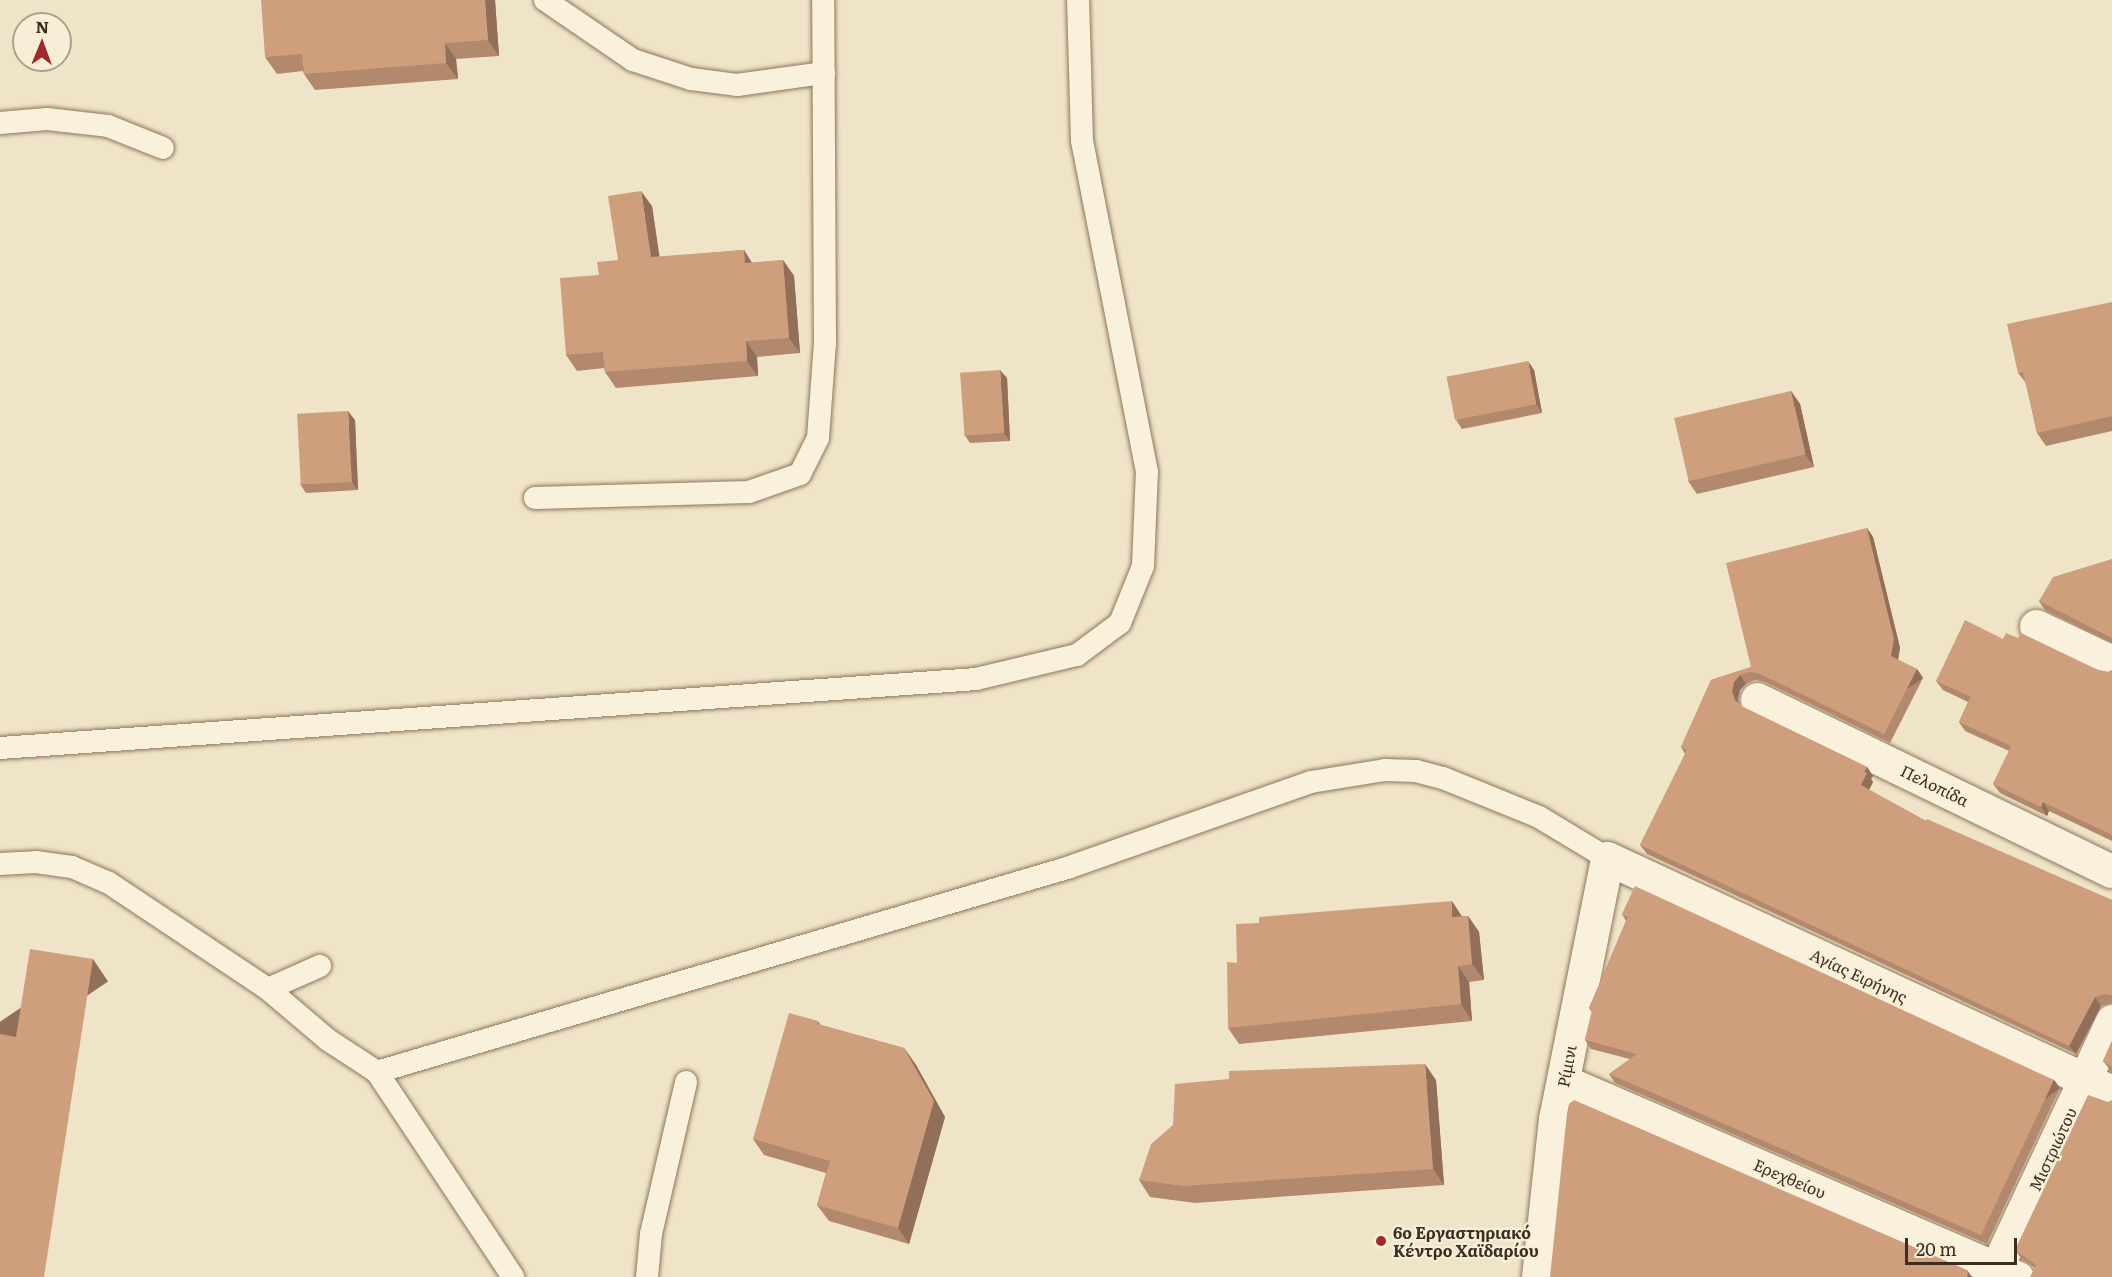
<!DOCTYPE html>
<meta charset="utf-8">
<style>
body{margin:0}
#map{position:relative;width:2112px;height:1277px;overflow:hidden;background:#f0e4c8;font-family:Literata,serif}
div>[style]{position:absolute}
.roads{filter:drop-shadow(0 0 2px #8d765c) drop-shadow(0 0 2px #8d765c)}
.service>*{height:22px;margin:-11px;padding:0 11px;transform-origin:11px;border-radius:11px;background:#faf1dc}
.minor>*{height:33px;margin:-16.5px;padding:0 16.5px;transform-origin:16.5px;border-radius:16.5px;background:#faf1dc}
.tertiary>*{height:33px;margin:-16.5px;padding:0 16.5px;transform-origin:16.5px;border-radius:16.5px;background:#faf1dc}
.wall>*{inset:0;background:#b2896c}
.shaded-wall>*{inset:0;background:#916f58;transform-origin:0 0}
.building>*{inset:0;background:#cf9f7d;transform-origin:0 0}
.dots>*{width:16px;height:16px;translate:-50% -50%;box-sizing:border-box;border:3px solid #f7eed8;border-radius:50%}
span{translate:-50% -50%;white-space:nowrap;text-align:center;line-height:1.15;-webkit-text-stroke:4.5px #f7eed8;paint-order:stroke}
.street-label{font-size:16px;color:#3d2e20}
.poi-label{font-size:16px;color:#3d2e20;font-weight:700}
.left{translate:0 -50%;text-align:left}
.north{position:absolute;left:12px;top:12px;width:60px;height:60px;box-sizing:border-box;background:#f7eed8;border:2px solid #ada18e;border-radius:50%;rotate:1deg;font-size:16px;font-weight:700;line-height:24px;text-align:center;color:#3d2e20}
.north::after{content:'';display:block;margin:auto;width:21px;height:27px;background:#9e2a2b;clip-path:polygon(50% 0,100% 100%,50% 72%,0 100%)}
.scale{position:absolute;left:1905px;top:1238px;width:112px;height:27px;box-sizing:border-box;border:3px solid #3d2e20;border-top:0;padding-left:8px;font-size:18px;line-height:21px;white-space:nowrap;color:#3d2e20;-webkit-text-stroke:4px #f7eed8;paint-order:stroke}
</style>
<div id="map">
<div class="roads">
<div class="service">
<div style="left:545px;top:0;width:107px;rotate:34.3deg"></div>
<div style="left:633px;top:60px;width:61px;rotate:18.1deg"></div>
<div style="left:691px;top:79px;width:46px;rotate:7.4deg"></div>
<div style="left:737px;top:85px;width:88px;rotate:-7.9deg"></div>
<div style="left:0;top:123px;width:47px;rotate:-4.9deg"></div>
<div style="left:47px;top:119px;width:61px;rotate:6.5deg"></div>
<div style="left:108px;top:126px;width:59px;rotate:21.8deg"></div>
<div style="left:535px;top:498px;width:214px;rotate:-1.6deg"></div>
<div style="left:749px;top:492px;width:54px;rotate:-19.4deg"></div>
<div style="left:800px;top:474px;width:40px;rotate:-63.4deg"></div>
<div style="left:818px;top:438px;width:95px;rotate:-85.8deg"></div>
<div style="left:825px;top:343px;width:343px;rotate:-90.3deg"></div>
<div style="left:0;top:748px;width:978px;rotate:-4.04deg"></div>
<div style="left:976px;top:679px;width:104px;rotate:-13.4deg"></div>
<div style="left:1077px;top:655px;width:54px;rotate:-36.7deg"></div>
<div style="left:1120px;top:623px;width:61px;rotate:-68deg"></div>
<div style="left:1143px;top:566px;width:94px;rotate:-87.6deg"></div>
<div style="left:1147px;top:472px;width:337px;rotate:-101.1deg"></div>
<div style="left:1082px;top:141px;width:141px;rotate:-91.6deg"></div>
<div style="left:0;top:864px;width:36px;rotate:-3deg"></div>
<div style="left:36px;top:862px;width:36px;rotate:8deg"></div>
<div style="left:72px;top:867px;width:40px;rotate:23.4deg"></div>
<div style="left:109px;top:883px;width:191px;rotate:33.7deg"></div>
<div style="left:268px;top:989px;width:79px;rotate:40.4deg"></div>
<div style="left:328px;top:1040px;width:59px;rotate:33.1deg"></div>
<div style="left:377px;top:1072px;width:246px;rotate:56.4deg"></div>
<div style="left:268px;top:989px;width:57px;rotate:-23.9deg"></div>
<div style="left:377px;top:1072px;width:720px;rotate:-16.47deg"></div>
<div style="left:1067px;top:868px;width:259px;rotate:-19.4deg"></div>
<div style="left:1311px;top:782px;width:75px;rotate:-9.2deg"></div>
<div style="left:1385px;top:770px;width:31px;rotate:2deg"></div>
<div style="left:1416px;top:771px;width:28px;rotate:15deg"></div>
<div style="left:1443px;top:778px;width:104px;rotate:22.1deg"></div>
<div style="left:1539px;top:817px;width:79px;rotate:31.1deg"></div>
<div style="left:647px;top:1277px;width:43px;rotate:-84.7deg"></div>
<div style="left:651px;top:1234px;width:156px;rotate:-77deg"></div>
</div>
<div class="minor">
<div style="left:2036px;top:626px;width:84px;rotate:25.3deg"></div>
<div style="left:1757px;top:699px;width:394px;rotate:25.9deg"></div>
<div style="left:1563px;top:1081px;width:495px;rotate:23.4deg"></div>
<div style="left:1538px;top:1277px;width:159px;rotate:-83.9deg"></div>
<div style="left:1555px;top:1119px;width:266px;rotate:-78.7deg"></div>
<div style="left:1607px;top:858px;width:557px;rotate:24.86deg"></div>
</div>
<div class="tertiary">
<div style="left:1992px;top:1277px;width:283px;rotate:-64.9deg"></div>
</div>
</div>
<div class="wall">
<div style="clip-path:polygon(495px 0,499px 56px,456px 59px,458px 79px,315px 90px,304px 74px,303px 71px,277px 74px,265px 57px)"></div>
<div style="clip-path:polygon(652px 206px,659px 257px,744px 250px,752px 263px,783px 260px,794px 276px,800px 353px,757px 357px,758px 376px,616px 388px,605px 372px,604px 368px,577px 371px,566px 355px,599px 275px,618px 260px)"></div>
<div style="clip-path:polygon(2112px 302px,2112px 431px,2046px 446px,2037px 433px,2026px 383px,2018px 373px)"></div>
<div style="clip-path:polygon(1534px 370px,1542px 413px,1462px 429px,1456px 420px)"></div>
<div style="clip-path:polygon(1007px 378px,1010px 441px,970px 443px,964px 434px)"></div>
<div style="clip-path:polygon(1791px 391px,1800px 404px,1814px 467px,1697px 494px,1688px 481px)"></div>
<div style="clip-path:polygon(355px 420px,358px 490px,306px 493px,300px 484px)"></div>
<div style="clip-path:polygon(1867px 528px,1873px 537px,1900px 648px,1898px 660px,1917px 669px,1923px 678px,1890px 743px,1765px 682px,1755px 680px,1746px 684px,1740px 690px,1738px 700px,1740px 705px,1743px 707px,1867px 767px,1873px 776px,1871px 779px,1873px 782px,1869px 790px,1926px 821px,2112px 900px,2112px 1003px,2101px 1006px,2076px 1054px,1647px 854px,1640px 845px,1685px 754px,1681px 747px,1711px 680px,1751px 667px)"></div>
<div style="clip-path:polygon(2112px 559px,2112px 643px,2045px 610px,2039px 601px)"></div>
<div style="clip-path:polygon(2018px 638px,2098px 670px,2108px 672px,2112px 670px,2112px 841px,2049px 811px,2047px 816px,2000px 793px,1993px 784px,2009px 751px,1965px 731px,1959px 722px,1968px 702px,1943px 690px,1936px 681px,2003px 639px)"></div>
<div style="clip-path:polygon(1622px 914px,2054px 1080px,2060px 1088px,1987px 1244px,1615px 1083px,1609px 1074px,1630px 1059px,1591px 1049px,1585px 1040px,1592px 1012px,1589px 1008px,1626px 921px)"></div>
<div style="clip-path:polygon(1462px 916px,1468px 916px,1479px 932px,1484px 980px,1469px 982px,1472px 1021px,1239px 1044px,1228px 1028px)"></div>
<div style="clip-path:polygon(818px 1021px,821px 1025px,904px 1048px,916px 1065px,945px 1117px,909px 1244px,829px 1221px,817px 1205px,826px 1173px,764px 1155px,753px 1139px)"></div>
<div style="clip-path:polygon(2112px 1041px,2112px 1072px,2110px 1070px,2103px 1061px)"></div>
<div style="clip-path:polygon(1436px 1080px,1444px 1185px,1195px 1203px,1150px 1197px,1139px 1180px)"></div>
<div style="clip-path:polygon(2108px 1102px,2035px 1268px,2021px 1258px,2015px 1250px)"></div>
</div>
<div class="shaded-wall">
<div style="clip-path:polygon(485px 0,495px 0,499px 56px,488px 40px)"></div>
<div style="clip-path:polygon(445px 43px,456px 59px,458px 79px,446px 63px)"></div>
<div style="clip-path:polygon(641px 191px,652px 206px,662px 273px,651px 257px)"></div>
<div style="clip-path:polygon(744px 250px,754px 266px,745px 263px)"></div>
<div style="clip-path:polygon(783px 260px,794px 276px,800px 353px,789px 338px)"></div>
<div style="clip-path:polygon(746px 341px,757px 357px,758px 376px,747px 361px)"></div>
<div style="clip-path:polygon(1528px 361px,1534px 370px,1542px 413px,1536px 404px)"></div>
<div style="clip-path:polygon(1000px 370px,1007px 378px,1010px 441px,1004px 433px)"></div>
<div style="clip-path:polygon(1791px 391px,1800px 404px,1814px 467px,1805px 454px)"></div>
<div style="clip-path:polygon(348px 411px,355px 420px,358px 490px,352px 482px)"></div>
<div style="clip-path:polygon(1867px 528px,1873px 537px,1900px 648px,1897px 665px,1891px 656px)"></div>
<div style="left:1917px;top:669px;width:11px;height:73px;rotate:56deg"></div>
<div style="clip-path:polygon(1740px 675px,1746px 684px,1740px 690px,1738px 700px,1741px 709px,1735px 700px,1732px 691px,1734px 682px)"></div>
<div style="clip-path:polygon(1867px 767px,1873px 776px,1871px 779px,1873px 782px,1867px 794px,1861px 785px,1864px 772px)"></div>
<div style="clip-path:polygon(2043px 802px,2049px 811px,2047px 816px,2041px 807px)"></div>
<div style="clip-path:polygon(1452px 901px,1463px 918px,1452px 917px)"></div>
<div style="clip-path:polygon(1468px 916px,1479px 932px,1484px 980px,1472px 964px)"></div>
<div style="left:93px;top:959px;width:27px;height:322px;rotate:56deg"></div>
<div style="clip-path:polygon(1458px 966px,1469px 982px,1472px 1021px,1461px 1004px)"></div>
<div style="clip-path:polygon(2095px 997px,2101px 1006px,2076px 1054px,2069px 1046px)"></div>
<div style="clip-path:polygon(904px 1048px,916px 1065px,945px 1117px,909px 1244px,898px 1228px)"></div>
<div style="clip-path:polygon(1425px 1064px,1436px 1080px,1444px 1185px,1433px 1169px)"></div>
<div style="left:2054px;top:1080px;width:10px;height:171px;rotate:53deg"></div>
<div style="clip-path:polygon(1967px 1270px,1972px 1277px,1967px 1277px)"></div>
</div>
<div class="building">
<div style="clip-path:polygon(261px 0,485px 0,488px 40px,445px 43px,446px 63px,304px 74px,302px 54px,265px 57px)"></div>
<div style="clip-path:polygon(641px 191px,651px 257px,744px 250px,745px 263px,783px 260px,789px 338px,746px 341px,747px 361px,605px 372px,603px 352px,566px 355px,560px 278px,599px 275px,597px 262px,618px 260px,608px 196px)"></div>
<div style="clip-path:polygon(2112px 302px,2112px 416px,2037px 433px,2023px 372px,2018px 373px,2007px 324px)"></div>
<div style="left:1528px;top:361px;width:44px;height:83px;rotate:79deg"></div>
<div style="left:1000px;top:370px;width:63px;height:40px;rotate:86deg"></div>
<div style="left:1791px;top:391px;width:65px;height:120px;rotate:77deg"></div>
<div style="left:348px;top:411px;width:71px;height:51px;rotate:87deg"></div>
<div style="clip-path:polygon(1867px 528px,1894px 639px,1891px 656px,1917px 669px,1884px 734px,1758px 673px,1749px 672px,1740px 675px,1734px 682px,1732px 691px,1735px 700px,1743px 707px,1867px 767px,1864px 772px,1867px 773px,1861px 785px,1926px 821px,1927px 819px,2112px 900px,2112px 995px,2105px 994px,2095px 997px,2069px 1046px,1640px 845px,1687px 750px,1681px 747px,1711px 680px,1751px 667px,1726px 563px)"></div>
<div style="clip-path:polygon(2112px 559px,2112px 638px,2039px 601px,2053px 577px)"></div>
<div style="clip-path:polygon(1965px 620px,2003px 639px,2006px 633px,2018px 638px,2021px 633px,2098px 670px,2108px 672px,2112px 670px,2112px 835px,2043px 802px,2041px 807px,1993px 784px,2011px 746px,1959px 722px,1971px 697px,1936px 681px)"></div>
<div style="clip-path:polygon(1635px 886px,2054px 1080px,1981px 1235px,1609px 1074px,1637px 1054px,1585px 1040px,1592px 1010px,1589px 1008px,1628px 917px,1622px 914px)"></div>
<div style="clip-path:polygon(1452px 901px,1452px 917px,1468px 916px,1472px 964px,1458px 966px,1461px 1004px,1228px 1028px,1227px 962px,1237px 963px,1236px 924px,1259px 923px,1259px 917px)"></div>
<div style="clip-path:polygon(30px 949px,93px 959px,44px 1277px,0 1277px,0 1034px,16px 1037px)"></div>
<div style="clip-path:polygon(789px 1013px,818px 1021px,817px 1024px,904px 1048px,934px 1101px,898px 1228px,817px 1205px,830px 1161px,753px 1139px)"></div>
<div style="clip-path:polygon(2112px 1041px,2112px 1067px,2103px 1061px)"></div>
<div style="clip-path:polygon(1425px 1064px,1433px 1169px,1183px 1186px,1139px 1180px,1151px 1144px,1173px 1125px,1175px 1084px,1229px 1079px,1229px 1071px)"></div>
<div style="clip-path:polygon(2088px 1095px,2108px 1102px,2112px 1100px,2112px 1277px,2030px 1277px,2036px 1265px,2015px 1250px)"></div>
<div style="clip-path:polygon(1574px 1100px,1967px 1270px,1968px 1273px,1967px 1277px,1550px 1277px,1567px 1113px,1569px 1104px)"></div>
</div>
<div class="dots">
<div style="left:1381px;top:1241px;background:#9e2a2b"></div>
</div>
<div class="street-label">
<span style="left:1935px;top:785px;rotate:26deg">Πελοπίδα</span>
<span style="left:1859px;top:975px;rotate:25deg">Αγίας Ειρήνης</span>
<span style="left:1566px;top:1066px;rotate:-79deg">Ρίμινι</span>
<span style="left:2052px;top:1149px;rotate:-65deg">Μιστριώτου</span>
<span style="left:1790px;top:1178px;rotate:23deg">Ερεχθείου</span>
</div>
<div class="poi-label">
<span class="left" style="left:1393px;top:1241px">6ο Εργαστηριακό<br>Κέντρο Χαϊδαρίου</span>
</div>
<div class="north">N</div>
<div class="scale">20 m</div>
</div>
